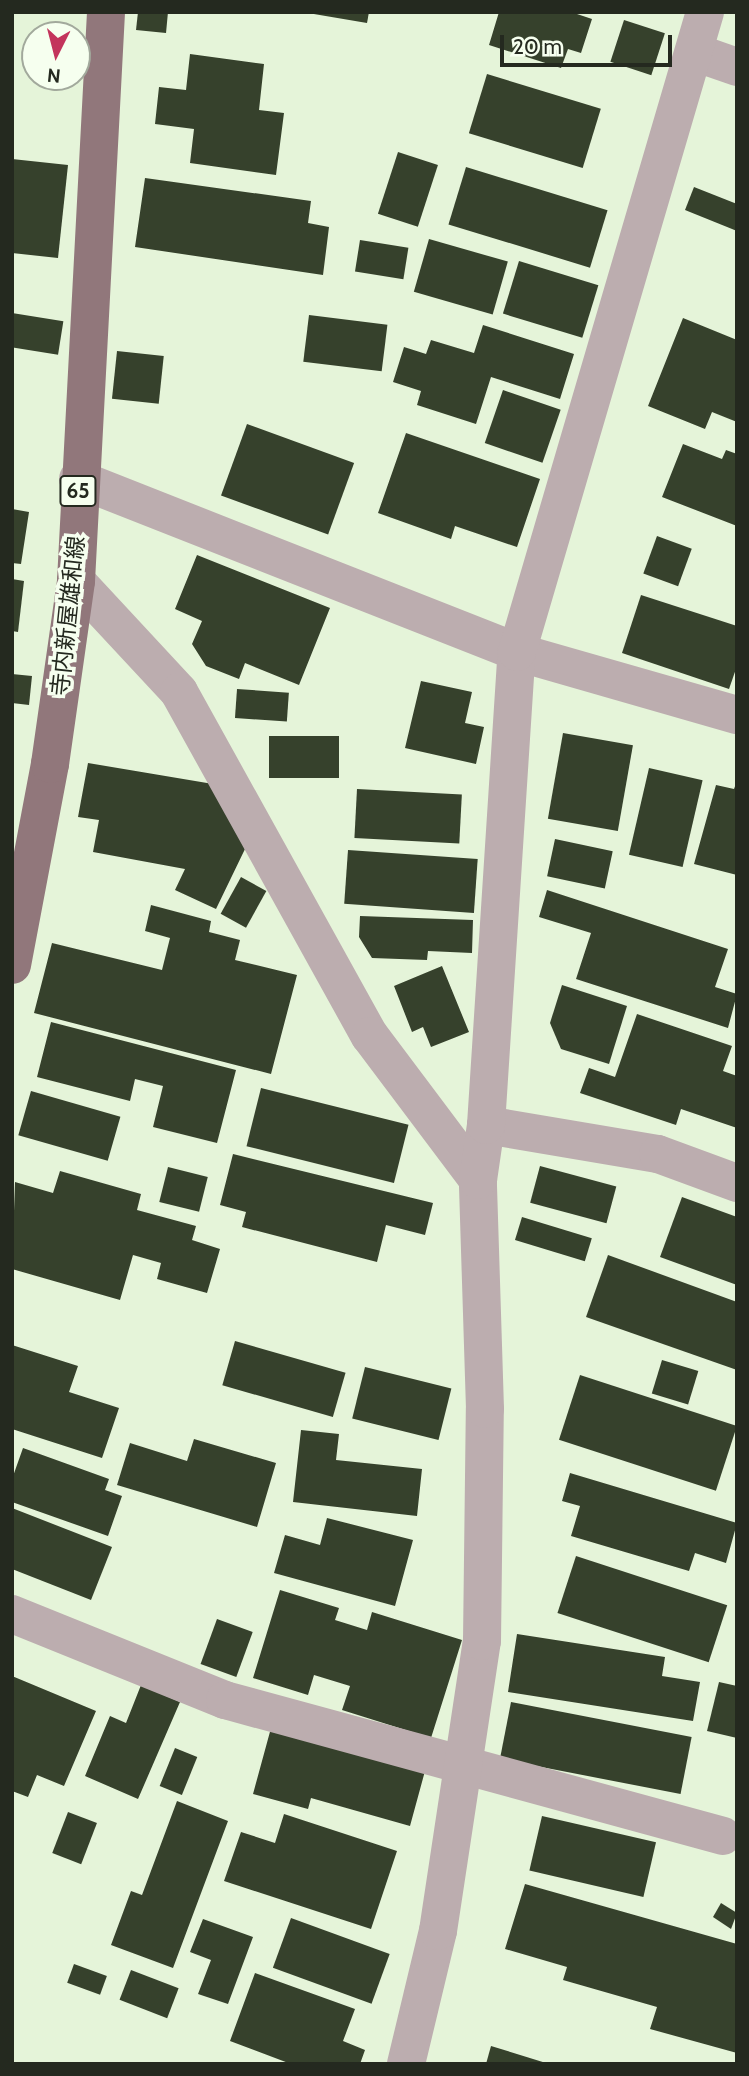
<!DOCTYPE html>
<meta charset="utf-8">
<style>
body{margin:0}
#map{position:relative;width:749px;height:2076px;overflow:hidden;background:#e5f4d9;font-family:Cabin,"Noto Sans JP",sans-serif}
div>[style]{position:absolute}
.building>*{inset:0;background:#36412c;transform-origin:0 0}
.minor>*{height:38px;margin:-19px;padding:0 19px;transform-origin:19px;border-radius:19px;background:#bcadaf}
.major>*{height:38px;margin:-19px;padding:0 19px;transform-origin:19px;border-radius:19px;background:#91777b}
span{translate:-50% -50%;white-space:nowrap;text-align:center;line-height:1.15;-webkit-text-stroke:7px #f6ffef;paint-order:stroke}
.shield-label span{padding:2px 5px;background:#f6ffef;border:2px solid;border-radius:5px;-webkit-text-stroke-width:0}
.shield-label{font-size:21px;color:#24291f;font-weight:700}
.street-label{font-size:23px;color:#24291f}
.frame{position:absolute;inset:0;border:14px solid #24291f;pointer-events:none}
.north{position:absolute;left:21px;top:21px;width:70px;height:70px;box-sizing:border-box;background:#f6ffef;border:2px solid #a2a99c;border-radius:50%;rotate:186deg;font-size:19px;font-weight:700;line-height:28px;text-align:center;color:#24291f}
.north::after{content:'';display:block;margin:auto;width:24px;height:32px;background:#c3345c;clip-path:polygon(50% 0,100% 100%,50% 72%,0 100%)}
.scale{position:absolute;left:500px;top:35px;width:172px;height:32px;box-sizing:border-box;border:4px solid #24291f;border-top:0;padding-left:9px;font-size:21px;line-height:24px;white-space:nowrap;color:#24291f;-webkit-text-stroke:5px #f6ffef;paint-order:stroke}
</style>
<div id="map">
<div class="building">
<div style="clip-path:polygon(138px 12px,168px 12px,166px 33px,136px 30px)"></div>
<div style="clip-path:polygon(302px 12px,369px 12px,367px 23px)"></div>
<div style="clip-path:polygon(499px 12px,571px 12px,592px 19px,581px 53px,568px 49px,561px 68px,489px 45px)"></div>
<div style="left:624px;top:20px;width:43px;height:44px;rotate:18deg"></div>
<div style="clip-path:polygon(190px 54px,264px 64px,259px 110px,284px 113px,276px 175px,190px 163px,194px 129px,155px 124px,159px 87px,186px 90px)"></div>
<div style="left:487px;top:74px;width:119px;height:62px;rotate:17deg"></div>
<div style="left:398px;top:152px;width:42px;height:65px;rotate:18deg"></div>
<div style="clip-path:polygon(12px 159px,68px 165px,58px 258px,12px 253px)"></div>
<div style="left:466px;top:167px;width:148px;height:60px;rotate:17deg"></div>
<div style="clip-path:polygon(145px 178px,311px 201px,308px 223px,329px 227px,323px 275px,135px 247px)"></div>
<div style="clip-path:polygon(694px 187px,737px 204px,737px 231px,685px 210px)"></div>
<div style="left:429px;top:239px;width:82px;height:55px;rotate:16deg"></div>
<div style="left:360px;top:240px;width:49px;height:32px;rotate:9deg"></div>
<div style="left:519px;top:261px;width:83px;height:55px;rotate:17deg"></div>
<div style="left:12px;top:313px;width:52px;height:34px;rotate:9deg"></div>
<div style="left:309px;top:315px;width:79px;height:47px;rotate:7deg"></div>
<div style="clip-path:polygon(683px 318px,737px 340px,737px 422px,712px 412px,705px 429px,648px 406px)"></div>
<div style="clip-path:polygon(483px 325px,574px 354px,560px 399px,491px 377px,476px 424px,417px 405px,421px 391px,393px 382px,404px 347px,426px 354px,431px 340px,474px 353px)"></div>
<div style="left:117px;top:351px;width:47px;height:48px;rotate:6deg"></div>
<div style="left:503px;top:390px;width:61px;height:56px;rotate:19deg"></div>
<div style="left:247px;top:424px;width:114px;height:76px;rotate:20deg"></div>
<div style="clip-path:polygon(406px 433px,540px 479px,517px 547px,455px 526px,451px 539px,378px 513px)"></div>
<div style="clip-path:polygon(683px 444px,722px 459px,726px 450px,737px 454px,737px 526px,662px 497px)"></div>
<div style="clip-path:polygon(12px 509px,29px 512px,21px 564px,12px 563px)"></div>
<div style="left:657px;top:536px;width:37px;height:40px;rotate:20deg"></div>
<div style="clip-path:polygon(197px 555px,330px 608px,299px 685px,245px 663px,239px 679px,206px 666px,192px 644px,202px 621px,175px 609px)"></div>
<div style="clip-path:polygon(12px 579px,24px 581px,18px 632px,12px 631px)"></div>
<div style="clip-path:polygon(641px 595px,737px 626px,737px 666px,729px 689px,622px 653px)"></div>
<div style="clip-path:polygon(12px 674px,32px 676px,29px 705px,12px 703px)"></div>
<div style="clip-path:polygon(421px 681px,472px 692px,465px 723px,484px 727px,476px 764px,405px 748px)"></div>
<div style="left:237px;top:689px;width:52px;height:29px;rotate:4deg"></div>
<div style="left:563px;top:733px;width:71px;height:87px;rotate:10deg"></div>
<div style="left:339px;top:736px;width:42px;height:70px;rotate:90deg"></div>
<div style="clip-path:polygon(88px 763px,213px 784px,245px 849px,216px 909px,175px 890px,185px 869px,93px 852px,99px 820px,78px 817px)"></div>
<div style="left:649px;top:768px;width:55px;height:89px;rotate:13deg"></div>
<div style="clip-path:polygon(737px 781px,737px 875px,694px 864px,716px 785px,734px 789px)"></div>
<div style="left:357px;top:789px;width:105px;height:49px;rotate:3deg"></div>
<div style="left:555px;top:839px;width:59px;height:38px;rotate:12deg"></div>
<div style="left:348px;top:850px;width:130px;height:54px;rotate:4deg"></div>
<div style="left:241px;top:877px;width:29px;height:42px;rotate:29deg"></div>
<div style="clip-path:polygon(547px 890px,728px 949px,715px 987px,737px 994px,728px 1028px,576px 979px,591px 933px,539px 917px)"></div>
<div style="clip-path:polygon(151px 905px,211px 921px,209px 932px,240px 940px,235px 960px,297px 975px,271px 1074px,34px 1013px,52px 943px,162px 970px,170px 938px,145px 931px)"></div>
<div style="clip-path:polygon(360px 916px,473px 920px,472px 953px,428px 951px,427px 960px,372px 958px,359px 937px)"></div>
<div style="clip-path:polygon(442px 966px,469px 1032px,431px 1047px,423px 1027px,412px 1032px,394px 986px)"></div>
<div style="clip-path:polygon(562px 985px,627px 1006px,609px 1064px,561px 1049px,550px 1023px)"></div>
<div style="clip-path:polygon(637px 1014px,732px 1046px,723px 1071px,737px 1076px,737px 1128px,681px 1109px,676px 1125px,580px 1093px,589px 1068px,615px 1077px)"></div>
<div style="clip-path:polygon(51px 1022px,236px 1070px,217px 1143px,153px 1127px,163px 1086px,135px 1079px,130px 1101px,37px 1077px)"></div>
<div style="left:261px;top:1088px;width:152px;height:60px;rotate:14deg"></div>
<div style="left:31px;top:1091px;width:93px;height:46px;rotate:16deg"></div>
<div style="clip-path:polygon(233px 1154px,433px 1203px,425px 1235px,386px 1225px,377px 1262px,242px 1227px,246px 1212px,220px 1205px)"></div>
<div style="left:540px;top:1166px;width:79px;height:38px;rotate:15deg"></div>
<div style="left:168px;top:1167px;width:41px;height:36px;rotate:14deg"></div>
<div style="clip-path:polygon(60px 1171px,141px 1194px,137px 1210px,196px 1226px,192px 1240px,220px 1249px,207px 1293px,157px 1279px,161px 1263px,133px 1255px,120px 1300px,12px 1269px,15px 1182px,53px 1193px)"></div>
<div style="clip-path:polygon(682px 1197px,737px 1217px,737px 1285px,660px 1257px)"></div>
<div style="left:522px;top:1217px;width:73px;height:24px;rotate:17deg"></div>
<div style="clip-path:polygon(608px 1255px,737px 1302px,737px 1370px,586px 1317px)"></div>
<div style="left:235px;top:1341px;width:115px;height:46px;rotate:16deg"></div>
<div style="clip-path:polygon(12px 1345px,78px 1366px,69px 1392px,119px 1408px,102px 1458px,12px 1429px)"></div>
<div style="left:662px;top:1360px;width:38px;height:35px;rotate:17deg"></div>
<div style="left:365px;top:1367px;width:89px;height:53px;rotate:14deg"></div>
<div style="left:580px;top:1375px;width:165px;height:68px;rotate:18deg"></div>
<div style="clip-path:polygon(301px 1430px,339px 1434px,336px 1460px,422px 1469px,417px 1516px,293px 1502px)"></div>
<div style="clip-path:polygon(194px 1439px,276px 1463px,257px 1527px,117px 1485px,130px 1443px,187px 1461px)"></div>
<div style="clip-path:polygon(23px 1448px,109px 1479px,105px 1490px,122px 1496px,108px 1536px,12px 1502px,12px 1479px)"></div>
<div style="clip-path:polygon(570px 1473px,737px 1523px,726px 1563px,695px 1553px,689px 1571px,571px 1536px,580px 1506px,562px 1501px)"></div>
<div style="clip-path:polygon(12px 1508px,112px 1547px,91px 1600px,12px 1569px)"></div>
<div style="clip-path:polygon(327px 1518px,413px 1540px,395px 1606px,274px 1573px,285px 1535px,320px 1545px)"></div>
<div style="left:576px;top:1556px;width:159px;height:60px;rotate:18deg"></div>
<div style="clip-path:polygon(280px 1590px,339px 1608px,335px 1620px,367px 1630px,372px 1612px,462px 1640px,431px 1738px,342px 1710px,350px 1686px,314px 1675px,308px 1695px,253px 1678px)"></div>
<div style="left:217px;top:1619px;width:38px;height:48px;rotate:20deg"></div>
<div style="clip-path:polygon(517px 1634px,665px 1657px,662px 1676px,700px 1682px,693px 1721px,508px 1692px)"></div>
<div style="clip-path:polygon(12px 1676px,96px 1711px,64px 1786px,37px 1775px,28px 1797px,12px 1791px)"></div>
<div style="clip-path:polygon(719px 1682px,737px 1686px,737px 1738px,707px 1731px)"></div>
<div style="clip-path:polygon(141px 1685px,180px 1702px,138px 1799px,85px 1776px,110px 1716px,126px 1723px)"></div>
<div style="left:511px;top:1702px;width:184px;height:58px;rotate:11deg"></div>
<div style="clip-path:polygon(271px 1728px,425px 1771px,410px 1826px,311px 1798px,308px 1809px,253px 1794px)"></div>
<div style="left:175px;top:1748px;width:24px;height:41px;rotate:22deg"></div>
<div style="clip-path:polygon(177px 1801px,228px 1821px,173px 1968px,111px 1945px,131px 1891px,142px 1895px)"></div>
<div style="left:68px;top:1812px;width:31px;height:44px;rotate:21deg"></div>
<div style="clip-path:polygon(284px 1814px,397px 1851px,371px 1929px,224px 1881px,241px 1832px,275px 1843px)"></div>
<div style="left:542px;top:1816px;width:117px;height:56px;rotate:13deg"></div>
<div style="clip-path:polygon(525px 1884px,737px 1944px,737px 2053px,650px 2029px,657px 2007px,563px 1980px,567px 1967px,505px 1949px)"></div>
<div style="clip-path:polygon(721px 1903px,737px 1913px,731px 1929px,713px 1917px)"></div>
<div style="left:291px;top:1918px;width:105px;height:53px;rotate:20deg"></div>
<div style="clip-path:polygon(203px 1919px,253px 1937px,228px 2004px,198px 1994px,211px 1960px,190px 1952px)"></div>
<div style="left:74px;top:1964px;width:35px;height:20px;rotate:20deg"></div>
<div style="left:131px;top:1970px;width:51px;height:32px;rotate:21deg"></div>
<div style="clip-path:polygon(255px 1973px,355px 2009px,343px 2041px,365px 2050px,360px 2064px,291px 2064px,230px 2041px)"></div>
<div style="clip-path:polygon(491px 2046px,546px 2063px,546px 2064px,486px 2064px)"></div>
</div>
<div class="minor">
<div style="left:694px;top:52px;width:46px;rotate:19.2deg"></div>
<div style="left:78px;top:479px;width:472px;rotate:21.5deg"></div>
<div style="left:517px;top:652px;width:229px;rotate:16deg"></div>
<div style="left:76px;top:581px;width:151px;rotate:47.1deg"></div>
<div style="left:179px;top:692px;width:393px;rotate:61deg"></div>
<div style="left:370px;top:1036px;width:180px;rotate:53.1deg"></div>
<div style="left:486px;top:1125px;width:174px;rotate:9.6deg"></div>
<div style="left:658px;top:1154px;width:84px;rotate:20.2deg"></div>
<div style="left:12px;top:1614px;width:230px;rotate:22deg"></div>
<div style="left:225px;top:1700px;width:516px;rotate:15.27deg"></div>
<div style="left:406px;top:2064px;width:137px;rotate:-76.5deg"></div>
<div style="left:438px;top:1931px;width:293px;rotate:-81.4deg"></div>
<div style="left:482px;top:1641px;width:232px;rotate:-89.3deg"></div>
<div style="left:485px;top:1409px;width:229px;rotate:-91.8deg"></div>
<div style="left:478px;top:1180px;width:56px;rotate:-81.7deg"></div>
<div style="left:486px;top:1125px;width:474px;rotate:-86.3deg"></div>
<div style="left:517px;top:652px;width:667px;rotate:-73.63deg"></div>
</div>
<div class="major">
<div style="left:12px;top:965px;width:205px;rotate:-79.3deg"></div>
<div style="left:50px;top:764px;width:185px;rotate:-81.9deg"></div>
<div style="left:76px;top:581px;width:570px;rotate:-86.98deg"></div>
</div>
<div class="shield-label">
<span style="left:78px;top:491px">65</span>
</div>
<div class="street-label">
<span style="left:68px;top:616px;rotate:-84deg">寺内新屋雄和線</span>
</div>
<div class="frame"></div>
<div class="north">N</div>
<div class="scale">20 m</div>
</div>
